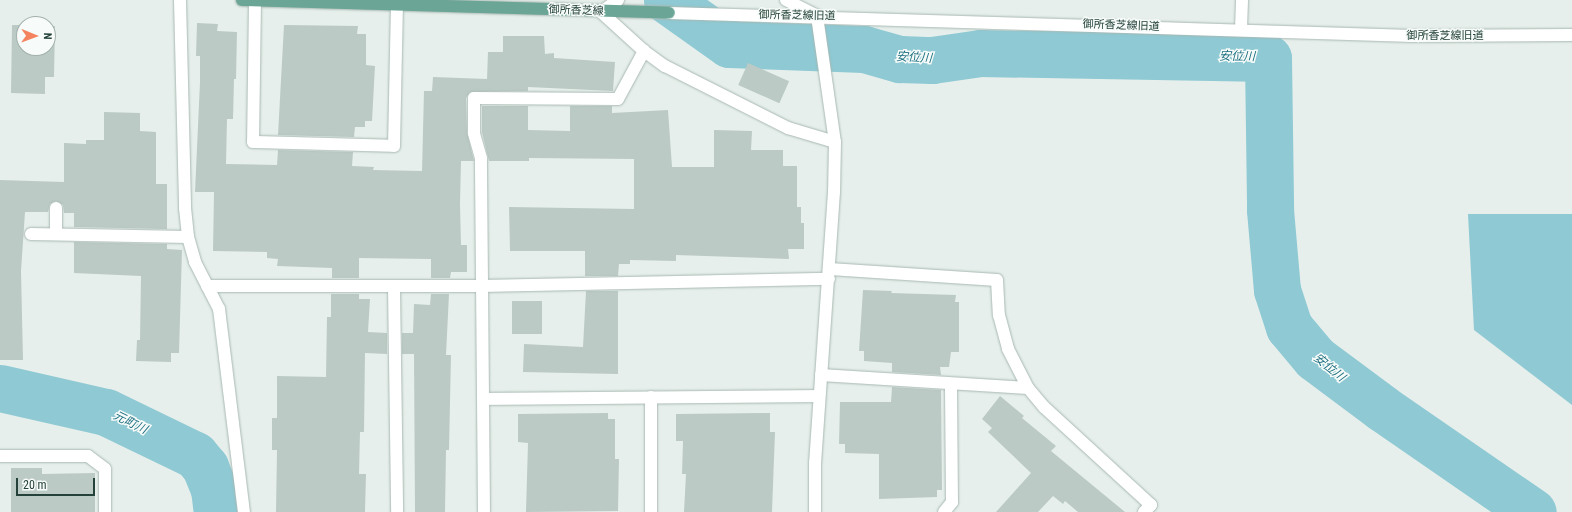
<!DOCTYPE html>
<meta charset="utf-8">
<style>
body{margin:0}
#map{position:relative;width:1572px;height:512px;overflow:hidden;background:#e6efeb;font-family:"Roboto Condensed","Noto Sans JP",sans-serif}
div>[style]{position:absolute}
.water>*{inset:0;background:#8ec9d4}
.river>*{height:47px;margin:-23.5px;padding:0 23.5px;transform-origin:23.5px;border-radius:23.5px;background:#8ec9d4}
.building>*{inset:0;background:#bbcac4;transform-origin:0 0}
.roads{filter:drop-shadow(0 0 1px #a8b8b2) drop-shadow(0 0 1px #a8b8b2)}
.minor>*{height:12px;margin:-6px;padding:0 6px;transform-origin:6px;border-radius:6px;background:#fff}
.major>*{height:12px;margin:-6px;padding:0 6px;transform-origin:6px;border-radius:6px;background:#6aa596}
span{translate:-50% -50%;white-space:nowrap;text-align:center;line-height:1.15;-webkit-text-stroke:3px #f7fbf9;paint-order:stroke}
.street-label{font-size:11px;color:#24423a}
.water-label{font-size:12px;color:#1c6f80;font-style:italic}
.north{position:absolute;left:16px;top:16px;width:40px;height:40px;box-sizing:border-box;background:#f7fbf9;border:1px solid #a3b1ad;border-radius:50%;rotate:91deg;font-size:11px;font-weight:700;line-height:16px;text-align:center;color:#24423a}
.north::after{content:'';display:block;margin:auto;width:14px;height:18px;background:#f4845f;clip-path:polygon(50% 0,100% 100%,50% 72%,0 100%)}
.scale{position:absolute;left:16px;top:478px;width:79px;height:18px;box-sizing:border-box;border:2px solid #24423a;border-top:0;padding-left:5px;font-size:12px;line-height:14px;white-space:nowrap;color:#24423a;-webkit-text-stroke:3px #f7fbf9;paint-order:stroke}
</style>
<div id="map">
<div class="water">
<div style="clip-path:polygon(1468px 214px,1572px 214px,1572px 405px,1474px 330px)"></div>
</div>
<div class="river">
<div style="left:667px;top:0;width:76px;rotate:35.4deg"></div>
<div style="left:729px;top:44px;width:135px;rotate:2.1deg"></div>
<div style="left:864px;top:49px;width:37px;rotate:16deg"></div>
<div style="left:900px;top:59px;width:32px;rotate:2deg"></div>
<div style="left:932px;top:60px;width:49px;rotate:-8.3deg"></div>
<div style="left:980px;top:53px;width:288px;rotate:1deg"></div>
<div style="left:1268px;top:58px;width:152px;rotate:89.2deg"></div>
<div style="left:1270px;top:210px;width:80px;rotate:85deg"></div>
<div style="left:1277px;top:290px;width:39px;rotate:72deg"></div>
<div style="left:1289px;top:327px;width:40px;rotate:50deg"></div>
<div style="left:1315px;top:358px;width:84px;rotate:36.7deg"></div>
<div style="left:1382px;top:408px;width:183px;rotate:34.6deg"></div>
<div style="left:0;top:388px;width:109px;rotate:12.8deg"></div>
<div style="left:106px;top:412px;width:99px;rotate:25.8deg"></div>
<div style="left:195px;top:455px;width:16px;rotate:50deg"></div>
<div style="left:205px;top:467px;width:24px;rotate:68deg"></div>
<div style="left:214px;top:489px;width:23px;rotate:83deg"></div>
</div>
<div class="building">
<div style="clip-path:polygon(197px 23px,218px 24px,217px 31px,237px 32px,236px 79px,234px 79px,233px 119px,227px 119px,226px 164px,277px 165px,278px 150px,353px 152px,352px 166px,374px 167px,373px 170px,422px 171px,424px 91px,432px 91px,433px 77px,487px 79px,488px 52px,503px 52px,503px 36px,544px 36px,545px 54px,554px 53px,554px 58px,615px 62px,613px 91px,528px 87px,528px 91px,470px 92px,466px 98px,467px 133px,474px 161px,461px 161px,460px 204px,461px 245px,467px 245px,467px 272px,451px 272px,450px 278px,431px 278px,431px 259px,359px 258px,359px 278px,332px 278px,332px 268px,277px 266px,278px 259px,267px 258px,267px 252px,213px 251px,214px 192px,195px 192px,200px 82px,200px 56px,196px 56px)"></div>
<div style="clip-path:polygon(12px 25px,24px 25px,24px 48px,48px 48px,48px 26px,55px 26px,54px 77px,45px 77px,45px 94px,11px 93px)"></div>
<div style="clip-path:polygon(284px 25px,358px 26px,357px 34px,366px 34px,366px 65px,375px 66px,372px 121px,365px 121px,365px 127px,355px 127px,354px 137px,278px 135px)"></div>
<div style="left:748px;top:63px;width:45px;height:24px;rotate:24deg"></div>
<div style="clip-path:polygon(482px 106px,528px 106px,528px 130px,570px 131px,570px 106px,612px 106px,612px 113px,668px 110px,672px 167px,714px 167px,714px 130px,752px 131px,751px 150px,783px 150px,783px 166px,797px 166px,797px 207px,801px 207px,801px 223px,804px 223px,804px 249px,788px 249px,789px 259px,676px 255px,676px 261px,630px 260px,630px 264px,619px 264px,618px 276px,585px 276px,585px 251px,510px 251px,509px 207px,634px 209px,634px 159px,529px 158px,529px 161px,489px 161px,482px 132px)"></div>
<div style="clip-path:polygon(104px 112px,140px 113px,140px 131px,156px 132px,156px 184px,167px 184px,167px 229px,74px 227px,74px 213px,64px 213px,63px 205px,56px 201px,50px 204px,48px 212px,25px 212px,21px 271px,23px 360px,0 360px,0 180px,64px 182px,64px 143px,86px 144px,86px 140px,104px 140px)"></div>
<div style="clip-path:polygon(74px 242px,167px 244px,167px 249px,182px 250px,179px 353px,171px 353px,171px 362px,136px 361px,137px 340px,140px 340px,141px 276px,74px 273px)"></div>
<div style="clip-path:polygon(863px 290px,892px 291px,891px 293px,956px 295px,955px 302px,959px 302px,959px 352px,951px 352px,949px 367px,940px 367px,941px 375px,892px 372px,892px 363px,864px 361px,864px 351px,859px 351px)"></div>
<div style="clip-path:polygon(586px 291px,618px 291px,618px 374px,523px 372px,524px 344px,583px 347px)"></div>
<div style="clip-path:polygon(331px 294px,359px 294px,359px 299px,370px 299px,368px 332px,387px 333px,387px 354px,365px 353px,364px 432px,360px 432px,359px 474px,366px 474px,365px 512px,276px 512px,277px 450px,272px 450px,272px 418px,277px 418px,277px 376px,326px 377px,327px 317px,331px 317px)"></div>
<div style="clip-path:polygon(431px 294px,449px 294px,446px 355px,451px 355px,449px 450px,446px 450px,445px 512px,415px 512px,414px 354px,402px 354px,402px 333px,413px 333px,414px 304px,430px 305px)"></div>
<div style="left:512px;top:301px;width:30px;height:33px"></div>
<div style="clip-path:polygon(892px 387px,941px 390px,942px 490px,937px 490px,937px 497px,879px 499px,879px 454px,845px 453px,845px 444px,839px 444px,840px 402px,891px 402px)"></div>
<div style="clip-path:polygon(1000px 396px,1024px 416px,1022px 418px,1056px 446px,1051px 451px,1125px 512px,1078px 512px,1065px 501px,1063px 504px,1053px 496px,1038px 512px,996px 512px,1031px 473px,988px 432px,992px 428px,982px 419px)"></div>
<div style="clip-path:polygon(608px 413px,608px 419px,615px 419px,615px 459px,619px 459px,618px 511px,526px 512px,528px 443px,518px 442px,518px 414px)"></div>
<div style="clip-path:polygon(770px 413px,770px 432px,775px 432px,772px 512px,684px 512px,686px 474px,682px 474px,683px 441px,676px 441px,676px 414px)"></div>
<div style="clip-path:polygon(11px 468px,42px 468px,42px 474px,95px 473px,95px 512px,11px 512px)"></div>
</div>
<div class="roads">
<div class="minor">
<div style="left:180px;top:0;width:208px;rotate:88.6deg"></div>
<div style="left:185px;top:208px;width:29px;rotate:84deg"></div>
<div style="left:188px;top:237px;width:26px;rotate:74deg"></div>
<div style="left:195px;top:262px;width:53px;rotate:62.9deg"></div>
<div style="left:219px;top:309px;width:205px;rotate:83deg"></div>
<div style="left:618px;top:0;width:21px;rotate:145deg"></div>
<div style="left:601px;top:12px;width:58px;rotate:42.2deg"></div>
<div style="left:644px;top:51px;width:26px;rotate:36deg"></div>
<div style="left:665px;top:66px;width:138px;rotate:26.8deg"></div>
<div style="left:788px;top:128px;width:49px;rotate:16.6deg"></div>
<div style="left:835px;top:142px;width:50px;rotate:91.1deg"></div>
<div style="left:834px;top:192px;width:271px;rotate:94deg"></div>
<div style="left:815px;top:462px;width:50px;rotate:90deg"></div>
<div style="left:786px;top:0;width:35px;rotate:27deg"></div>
<div style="left:817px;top:16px;width:127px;rotate:81.9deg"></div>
<div style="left:255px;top:1px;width:141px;rotate:90.8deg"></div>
<div style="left:253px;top:142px;width:141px;rotate:1.6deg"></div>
<div style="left:394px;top:146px;width:141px;rotate:-88.8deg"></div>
<div style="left:669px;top:13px;width:744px;rotate:1.77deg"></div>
<div style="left:1413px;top:36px;width:159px;rotate:-0.4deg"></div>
<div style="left:1241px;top:29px;width:29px;rotate:-88deg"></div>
<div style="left:31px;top:234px;width:157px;rotate:1.1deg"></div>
<div style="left:56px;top:234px;width:26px;rotate:-90deg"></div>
<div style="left:830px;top:269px;width:167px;rotate:3.8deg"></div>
<div style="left:997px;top:280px;width:35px;rotate:87deg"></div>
<div style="left:999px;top:315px;width:35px;rotate:75deg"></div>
<div style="left:1008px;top:349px;width:44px;rotate:62.9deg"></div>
<div style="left:1028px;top:388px;width:25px;rotate:50deg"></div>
<div style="left:1044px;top:407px;width:145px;rotate:42.5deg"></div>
<div style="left:1151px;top:505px;width:10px;rotate:135deg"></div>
<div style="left:207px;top:286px;width:274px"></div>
<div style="left:481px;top:286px;width:348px;rotate:-1.2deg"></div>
<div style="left:394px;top:287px;width:225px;rotate:89.2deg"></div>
<div style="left:821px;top:375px;width:207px;rotate:3.6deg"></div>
<div style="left:484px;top:399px;width:335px;rotate:-0.5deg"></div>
<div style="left:0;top:456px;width:88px"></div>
<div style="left:88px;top:456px;width:21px;rotate:37deg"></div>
<div style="left:105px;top:469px;width:43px;rotate:90deg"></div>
<div style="left:484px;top:512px;width:354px;rotate:-90.5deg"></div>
<div style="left:481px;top:158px;width:26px;rotate:-106deg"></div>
<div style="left:474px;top:133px;width:35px;rotate:-90deg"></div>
<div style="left:474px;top:98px;width:144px;rotate:0.4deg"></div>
<div style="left:618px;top:99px;width:55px;rotate:-61.6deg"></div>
<div style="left:651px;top:512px;width:115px;rotate:-90deg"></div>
<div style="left:944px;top:512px;width:13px;rotate:-51deg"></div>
<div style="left:952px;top:502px;width:118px;rotate:-90.5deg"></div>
</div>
<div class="major">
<div style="left:242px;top:0;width:427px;rotate:1.7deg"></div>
</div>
</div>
<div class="street-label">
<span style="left:576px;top:11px;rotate:2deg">御所香芝線</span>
<span style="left:797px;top:16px;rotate:1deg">御所香芝線旧道</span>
<span style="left:1121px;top:26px;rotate:2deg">御所香芝線旧道</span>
<span style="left:1445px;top:36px">御所香芝線旧道</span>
</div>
<div class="water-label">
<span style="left:1237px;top:57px;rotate:1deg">安位川</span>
<span style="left:914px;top:58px;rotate:3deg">安位川</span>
<span style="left:1329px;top:368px;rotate:39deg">安位川</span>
<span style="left:130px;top:423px;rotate:26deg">元町川</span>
</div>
<div class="north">N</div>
<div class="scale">20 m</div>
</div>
